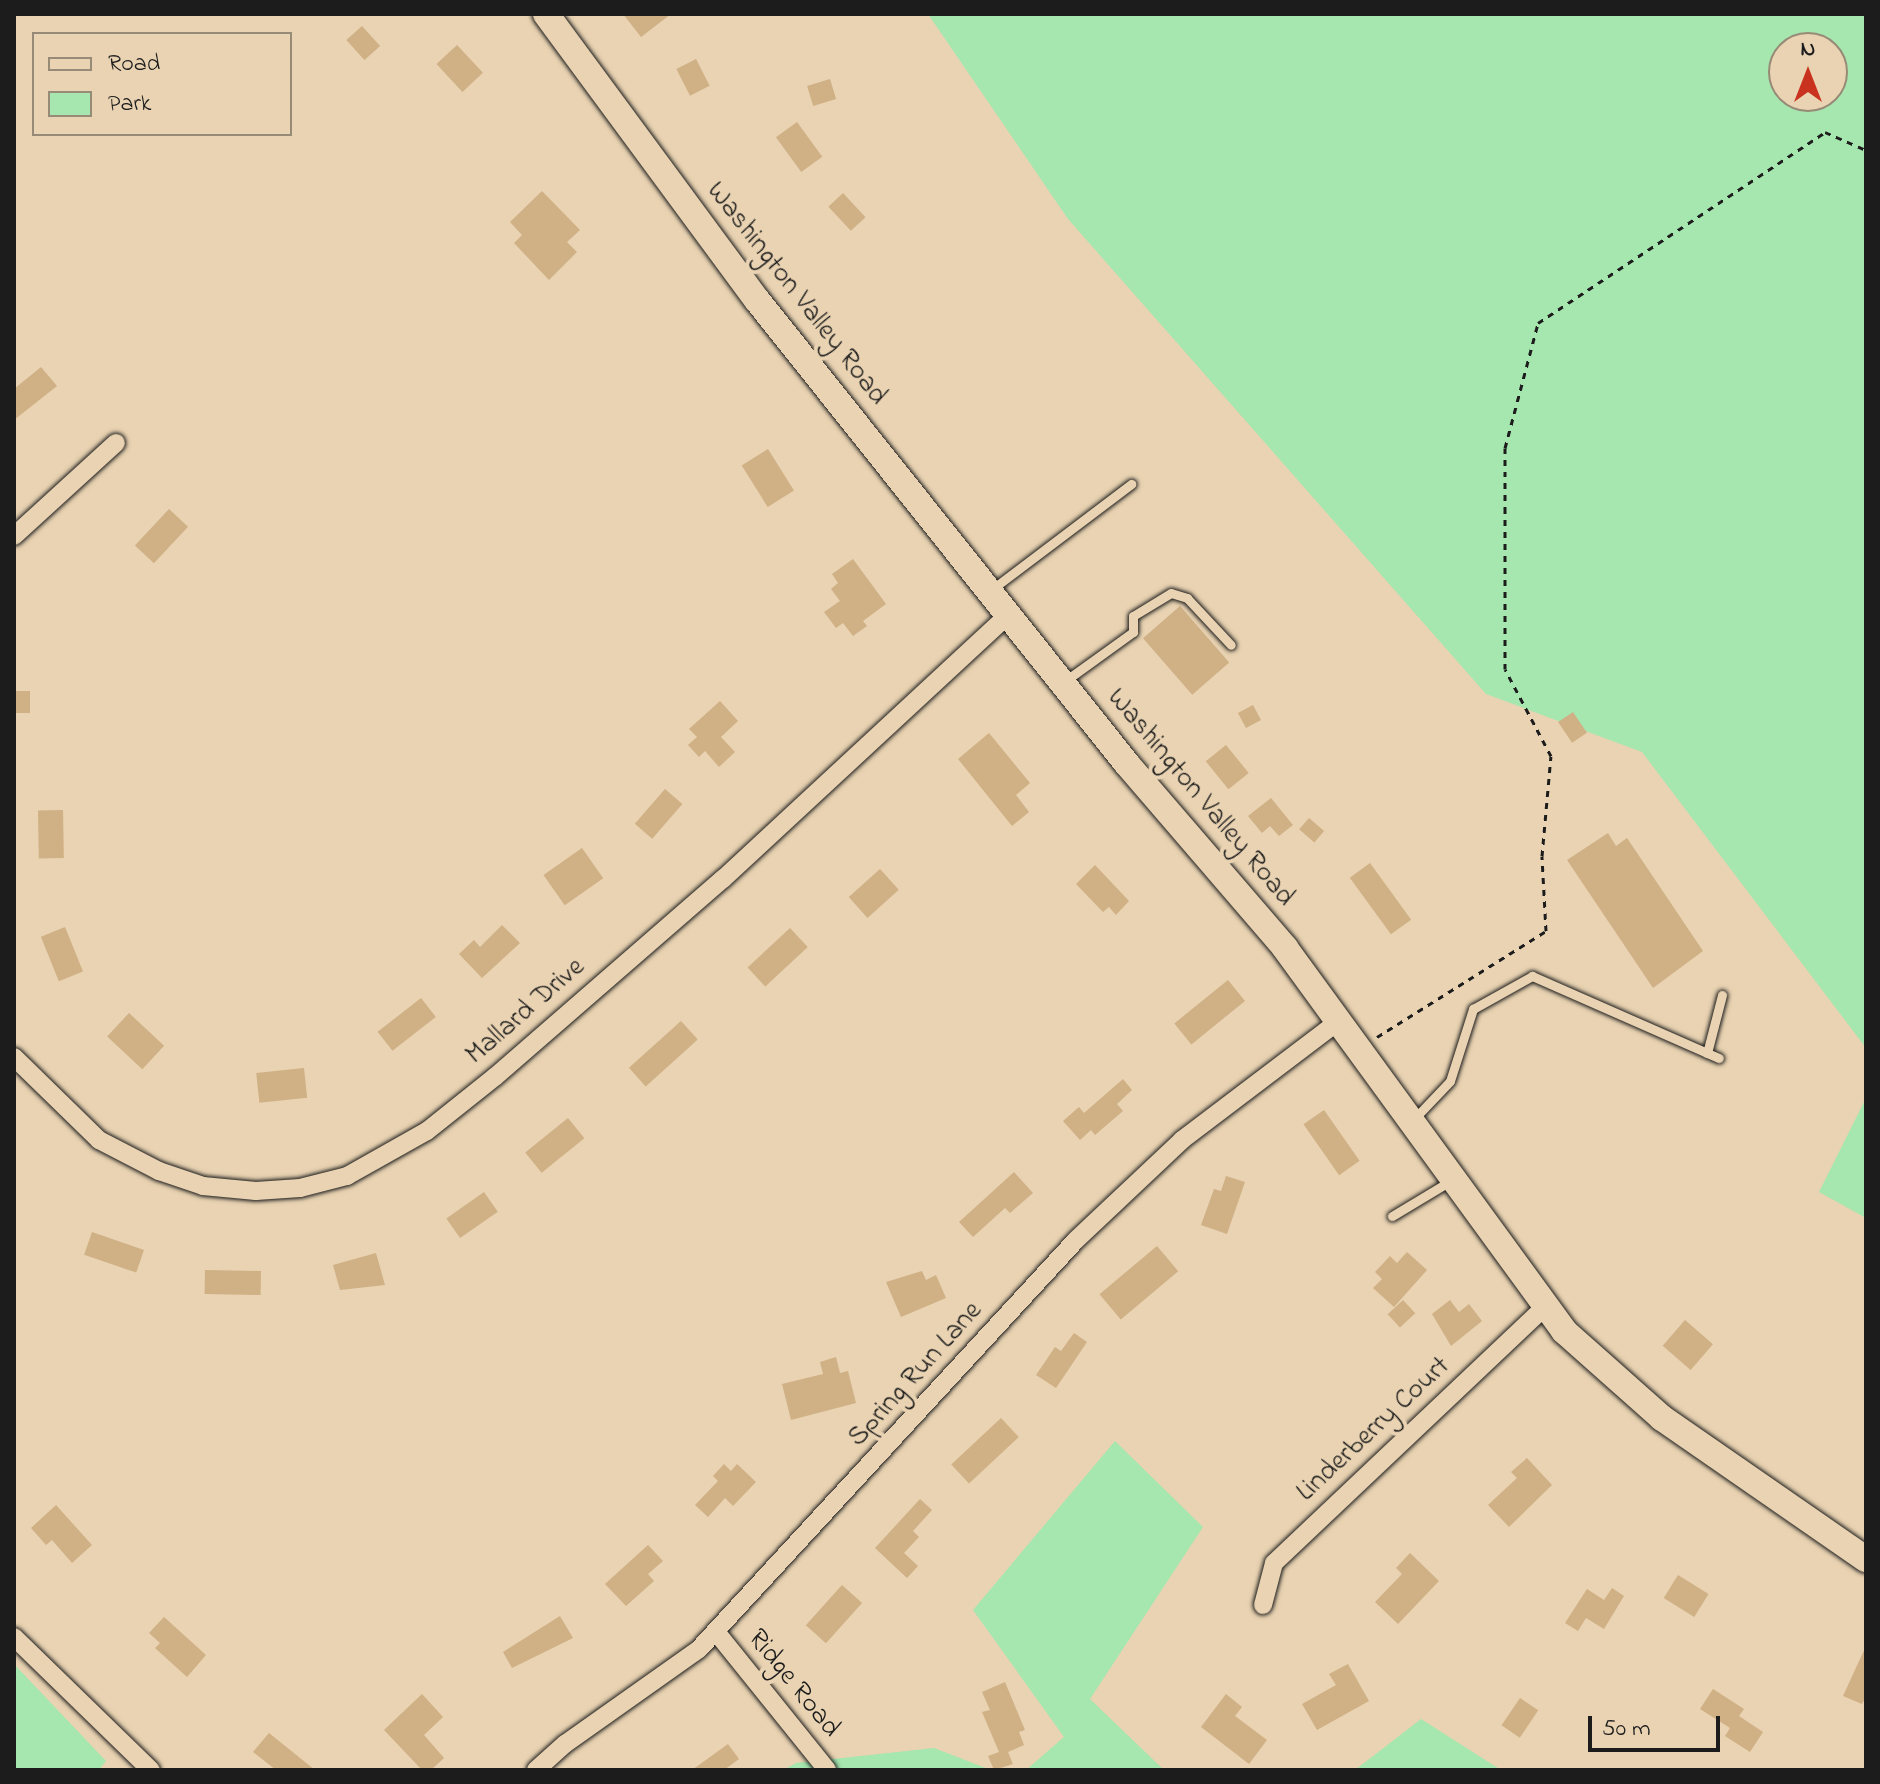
<!DOCTYPE html>
<style>
body{margin:0}
#map{position:relative;width:1880px;height:1784px;overflow:hidden;background:#e9d3b2;font-family:"Indie Flower",sans-serif}
div>[style]{position:absolute}
.green>*{inset:0;background:#a6e6af}
.building>*{inset:0;background:#d0b085;transform-origin:0 0}
.path>*{height:3px;margin-top:-1.5px;transform-origin:0;background:repeating-linear-gradient(90deg,#1c1c1c 0 6px,transparent 0 12px)}
.roads{filter:drop-shadow(0 0 2px #1c1c1c) drop-shadow(0 0 2px #1c1c1c)}
.lane>*{height:9px;margin:-4.5px;padding:0 4.5px;transform-origin:4.5px;border-radius:4.5px;background:#e9d3b2}
.street>*{height:18px;margin:-9px;padding:0 9px;transform-origin:9px;border-radius:9px;background:#e9d3b2}
.secondary>*{height:26px;margin:-13px;padding:0 13px;transform-origin:13px;border-radius:13px;background:#e9d3b2}
span{translate:-50% -50%;white-space:nowrap;text-align:center;line-height:1.15;-webkit-text-stroke:8px #e9d3b2;paint-order:stroke}
.street-label{font-size:28px;color:#1c1c1c}
.frame{position:absolute;inset:0;border:16px solid #1c1c1c;pointer-events:none}
.legend{position:absolute;left:32px;top:32px;width:260px;height:104px;box-sizing:border-box;background:#e9d3b2;border:2px solid #978a76;margin:0;padding:10px 14px;list-style:none;font-size:24px;color:#1c1c1c}
.legend li{display:flex;align-items:center;gap:16px;height:40px}
.legend b{width:40px;border:2px solid #978a76}
.north{position:absolute;left:1768px;top:32px;width:80px;height:80px;box-sizing:border-box;background:#e9d3b2;border:2px solid #978a76;border-radius:50%;rotate:0deg;font-size:22px;font-weight:700;line-height:32px;text-align:center;color:#1c1c1c}
.north::after{content:'';display:block;margin:auto;width:28px;height:36px;background:#c8321e;clip-path:polygon(50% 0,100% 100%,50% 72%,0 100%)}
.scale{position:absolute;left:1588px;top:1716px;width:132px;height:36px;box-sizing:border-box;border:4px solid #1c1c1c;border-top:0;padding-left:10px;font-size:24px;line-height:28px;white-space:nowrap;color:#1c1c1c;-webkit-text-stroke:6px #e9d3b2;paint-order:stroke}
</style>
<div id="map">
<div class="green">
<div style="clip-path:polygon(evenodd,928px 14px,1866px 14px,1866px 1048px,1642px 752px,1486px 694px,1068px 219px,928px 14px,1784px 48px,1832px 48px,1832px 96px,1784px 96px,1784px 48px)"></div>
<div style="clip-path:polygon(1866px 1098px,1866px 1218px,1819px 1192px)"></div>
<div style="clip-path:polygon(1115px 1441px,1203px 1527px,1090px 1699px,1164px 1770px,1026px 1770px,1064px 1737px,973px 1610px)"></div>
<div style="clip-path:polygon(14px 1664px,106px 1761px,99px 1770px,14px 1770px)"></div>
<div style="clip-path:polygon(1421px 1719px,1501px 1770px,1355px 1770px)"></div>
<div style="clip-path:polygon(934px 1748px,991px 1770px,783px 1770px,796px 1763px)"></div>
</div>
<div class="building">
<div style="clip-path:polygon(623px 14px,671px 14px,641px 37px)"></div>
<div style="left:362px;top:26px;width:27px;height:21px;rotate:48deg"></div>
<div style="left:457px;top:45px;width:38px;height:28px;rotate:47deg"></div>
<div style="left:696px;top:59px;width:30px;height:22px;rotate:63deg"></div>
<div style="left:830px;top:79px;width:21px;height:24px;rotate:73deg"></div>
<div style="left:797px;top:122px;width:43px;height:26px;rotate:54deg"></div>
<div style="clip-path:polygon(542px 191px,580px 230px,567px 242px,577px 252px,549px 280px,514px 243px,522px 235px,510px 222px)"></div>
<div style="left:843px;top:193px;width:33px;height:20px;rotate:47deg"></div>
<div style="clip-path:polygon(41px 367px,57px 386px,14px 420px,14px 389px)"></div>
<div style="left:768px;top:449px;width:49px;height:31px;rotate:58deg"></div>
<div style="left:169px;top:509px;width:26px;height:50px;rotate:43deg"></div>
<div style="clip-path:polygon(853px 559px,886px 604px,863px 621px,867px 626px,853px 636px,843px 623px,836px 628px,824px 612px,840px 601px,831px 589px,838px 583px,832px 574px)"></div>
<div style="left:1180px;top:606px;width:75px;height:49px;rotate:49deg"></div>
<div style="left:14px;top:691px;width:16px;height:22px"></div>
<div style="clip-path:polygon(720px 701px,738px 721px,721px 737px,735px 752px,719px 767px,705px 751px,699px 757px,688px 745px,697px 737px,689px 729px)"></div>
<div style="left:1253px;top:705px;width:17px;height:17px;rotate:62deg"></div>
<div style="left:1573px;top:712px;width:25px;height:18px;rotate:56deg"></div>
<div style="clip-path:polygon(989px 733px,1030px 783px,1016px 795px,1029px 812px,1012px 826px,958px 759px)"></div>
<div style="left:1226px;top:745px;width:36px;height:26px;rotate:51deg"></div>
<div style="left:665px;top:789px;width:23px;height:46px;rotate:41deg"></div>
<div style="clip-path:polygon(1271px 798px,1293px 825px,1279px 836px,1270px 826px,1262px 833px,1248px 816px)"></div>
<div style="left:63px;top:810px;width:48px;height:25px;rotate:89deg"></div>
<div style="left:1309px;top:818px;width:20px;height:15px;rotate:41deg"></div>
<div style="clip-path:polygon(1608px 833px,1616px 846px,1627px 838px,1703px 951px,1653px 988px,1567px 860px)"></div>
<div style="left:582px;top:848px;width:37px;height:47px;rotate:55deg"></div>
<div style="left:1370px;top:863px;width:70px;height:25px;rotate:54deg"></div>
<div style="clip-path:polygon(1095px 865px,1129px 901px,1116px 915px,1109px 907px,1103px 912px,1076px 884px)"></div>
<div style="left:880px;top:869px;width:28px;height:42px;rotate:48deg"></div>
<div style="clip-path:polygon(502px 925px,520px 943px,482px 978px,459px 954px,474px 940px,480px 947px)"></div>
<div style="left:65px;top:927px;width:48px;height:26px;rotate:68deg"></div>
<div style="left:790px;top:928px;width:26px;height:58px;rotate:47deg"></div>
<div style="left:1228px;top:980px;width:27px;height:69px;rotate:51deg"></div>
<div style="left:421px;top:998px;width:24px;height:55px;rotate:52deg"></div>
<div style="left:129px;top:1013px;width:48px;height:32px;rotate:43deg"></div>
<div style="left:681px;top:1021px;width:25px;height:70px;rotate:48deg"></div>
<div style="left:304px;top:1068px;width:30px;height:48px;rotate:84deg"></div>
<div style="clip-path:polygon(1123px 1079px,1132px 1090px,1117px 1104px,1123px 1111px,1095px 1135px,1091px 1130px,1080px 1140px,1063px 1121px,1079px 1107px,1084px 1113px)"></div>
<div style="left:1324px;top:1110px;width:62px;height:25px;rotate:55deg"></div>
<div style="left:568px;top:1118px;width:26px;height:55px;rotate:51deg"></div>
<div style="clip-path:polygon(1014px 1172px,1033px 1193px,1010px 1213px,1005px 1208px,973px 1237px,959px 1222px)"></div>
<div style="clip-path:polygon(1226px 1176px,1245px 1182px,1227px 1234px,1201px 1225px,1214px 1189px,1221px 1191px)"></div>
<div style="left:484px;top:1192px;width:24px;height:46px;rotate:55deg"></div>
<div style="left:92px;top:1232px;width:55px;height:24px;rotate:19deg"></div>
<div style="left:1157px;top:1246px;width:33px;height:75px;rotate:50deg"></div>
<div style="clip-path:polygon(1407px 1252px,1427px 1270px,1394px 1307px,1373px 1288px,1382px 1279px,1375px 1272px,1390px 1256px,1397px 1263px)"></div>
<div style="clip-path:polygon(376px 1253px,385px 1285px,340px 1290px,333px 1265px)"></div>
<div style="left:205px;top:1270px;width:56px;height:24px;rotate:1deg"></div>
<div style="clip-path:polygon(922px 1271px,926px 1280px,936px 1275px,946px 1298px,901px 1317px,886px 1282px)"></div>
<div style="left:1403px;top:1300px;width:18px;height:21px;rotate:47deg"></div>
<div style="clip-path:polygon(1450px 1300px,1459px 1312px,1469px 1304px,1482px 1321px,1451px 1346px,1432px 1314px)"></div>
<div style="left:1685px;top:1320px;width:37px;height:34px;rotate:41deg"></div>
<div style="clip-path:polygon(1074px 1333px,1087px 1342px,1056px 1388px,1036px 1375px,1055px 1347px,1061px 1351px)"></div>
<div style="clip-path:polygon(836px 1357px,840px 1373px,848px 1371px,856px 1403px,791px 1420px,782px 1384px,823px 1374px,820px 1362px)"></div>
<div style="left:1001px;top:1418px;width:26px;height:68px;rotate:47deg"></div>
<div style="clip-path:polygon(1527px 1458px,1552px 1485px,1509px 1527px,1488px 1505px,1517px 1478px,1511px 1472px)"></div>
<div style="clip-path:polygon(724px 1464px,731px 1471px,737px 1464px,756px 1482px,733px 1506px,725px 1498px,708px 1517px,695px 1505px,718px 1481px,713px 1476px)"></div>
<div style="clip-path:polygon(920px 1499px,932px 1510px,913px 1531px,919px 1537px,904px 1553px,918px 1566px,907px 1578px,875px 1548px)"></div>
<div style="clip-path:polygon(56px 1505px,92px 1545px,72px 1563px,52px 1540px,46px 1545px,31px 1528px)"></div>
<div style="clip-path:polygon(648px 1545px,663px 1561px,648px 1574px,654px 1581px,626px 1606px,605px 1584px)"></div>
<div style="clip-path:polygon(1410px 1553px,1439px 1581px,1398px 1624px,1375px 1602px,1402px 1574px,1396px 1568px)"></div>
<div style="left:1678px;top:1575px;width:36px;height:27px;rotate:32deg"></div>
<div style="left:842px;top:1585px;width:27px;height:54px;rotate:42deg"></div>
<div style="clip-path:polygon(1612px 1588px,1624px 1596px,1604px 1629px,1586px 1618px,1578px 1631px,1565px 1623px,1587px 1589px,1604px 1600px)"></div>
<div style="clip-path:polygon(560px 1616px,573px 1638px,512px 1668px,503px 1652px)"></div>
<div style="clip-path:polygon(164px 1617px,206px 1655px,187px 1677px,155px 1648px,160px 1643px,149px 1633px)"></div>
<div style="clip-path:polygon(1866px 1646px,1866px 1697px,1862px 1704px,1843px 1696px)"></div>
<div style="clip-path:polygon(1348px 1664px,1369px 1701px,1317px 1730px,1302px 1704px,1336px 1685px,1329px 1674px)"></div>
<div style="clip-path:polygon(1005px 1682px,1025px 1730px,1019px 1732px,1024px 1745px,1008px 1752px,1013px 1764px,994px 1770px,988px 1756px,999px 1752px,982px 1712px,990px 1710px,982px 1692px)"></div>
<div style="clip-path:polygon(1713px 1689px,1744px 1709px,1739px 1716px,1763px 1732px,1750px 1752px,1725px 1736px,1730px 1728px,1700px 1709px)"></div>
<div style="clip-path:polygon(422px 1694px,443px 1717px,424px 1735px,444px 1758px,431px 1770px,422px 1770px,384px 1730px)"></div>
<div style="clip-path:polygon(1226px 1694px,1242px 1707px,1235px 1716px,1267px 1740px,1249px 1764px,1201px 1727px)"></div>
<div style="left:1520px;top:1698px;width:22px;height:33px;rotate:34deg"></div>
<div style="clip-path:polygon(269px 1733px,315px 1770px,276px 1770px,253px 1752px)"></div>
<div style="clip-path:polygon(728px 1744px,739px 1759px,724px 1770px,692px 1770px)"></div>
</div>
<div class="path">
<div style="left:1377px;top:1037px;width:199px;rotate:-32.1deg"></div>
<div style="left:1546px;top:931px;width:75px;rotate:-93.1deg"></div>
<div style="left:1542px;top:856px;width:100px;rotate:-84.9deg"></div>
<div style="left:1551px;top:756px;width:98px;rotate:-117.9deg"></div>
<div style="left:1505px;top:669px;width:221px;rotate:-90deg"></div>
<div style="left:1505px;top:448px;width:129px;rotate:-75.2deg"></div>
<div style="left:1538px;top:323px;width:345px;rotate:-33.6deg"></div>
<div style="left:1825px;top:132px;width:45px;rotate:23.7deg"></div>
</div>
<div class="roads">
<div class="lane">
<div style="left:991px;top:590px;width:176px;rotate:-37.1deg"></div>
<div style="left:1065px;top:681px;width:84px;rotate:-35.8deg"></div>
<div style="left:1133px;top:632px;width:16px;rotate:-90deg"></div>
<div style="left:1133px;top:616px;width:44px;rotate:-31.2deg"></div>
<div style="left:1171px;top:593px;width:17px;rotate:17deg"></div>
<div style="left:1187px;top:598px;width:64px;rotate:46.9deg"></div>
<div style="left:1707px;top:1053px;width:60px;rotate:-75.5deg"></div>
<div style="left:1414px;top:1119px;width:52px;rotate:-46.5deg"></div>
<div style="left:1450px;top:1081px;width:76px;rotate:-72.3deg"></div>
<div style="left:1473px;top:1009px;width:68px;rotate:-29.2deg"></div>
<div style="left:1532px;top:976px;width:204px;rotate:23.7deg"></div>
<div style="left:1392px;top:1216px;width:70px;rotate:-31deg"></div>
</div>
<div class="street">
<div style="left:14px;top:536px;width:138px;rotate:-42.4deg"></div>
<div style="left:14px;top:1057px;width:119px;rotate:44.3deg"></div>
<div style="left:99px;top:1140px;width:68px;rotate:27.3deg"></div>
<div style="left:159px;top:1171px;width:46px;rotate:18.8deg"></div>
<div style="left:203px;top:1186px;width:53px;rotate:5.4deg"></div>
<div style="left:256px;top:1191px;width:44px;rotate:-3.9deg"></div>
<div style="left:300px;top:1188px;width:49px;rotate:-14.3deg"></div>
<div style="left:347px;top:1176px;width:92px;rotate:-29.4deg"></div>
<div style="left:427px;top:1131px;width:88px;rotate:-38.6deg"></div>
<div style="left:496px;top:1076px;width:301px;rotate:-41deg"></div>
<div style="left:723px;top:879px;width:387px;rotate:-42.8deg"></div>
<div style="left:1263px;top:1605px;width:43px;rotate:-75.3deg"></div>
<div style="left:1274px;top:1563px;width:373px;rotate:-43.4deg"></div>
<div style="left:717px;top:1633px;width:176px;rotate:51.2deg"></div>
<div style="left:14px;top:1637px;width:191px;rotate:44.2deg"></div>
<div style="left:536px;top:1770px;width:39px;rotate:-42deg"></div>
<div style="left:565px;top:1744px;width:164px;rotate:-35.3deg"></div>
<div style="left:699px;top:1649px;width:556px;rotate:-47.33deg"></div>
<div style="left:1076px;top:1240px;width:146px;rotate:-43.3deg"></div>
<div style="left:1182px;top:1140px;width:198px;rotate:-37.2deg"></div>
</div>
<div class="secondary">
<div style="left:546px;top:14px;width:355px;rotate:53.6deg"></div>
<div style="left:757px;top:300px;width:593px;rotate:51.43deg"></div>
<div style="left:1127px;top:764px;width:243px;rotate:49.3deg"></div>
<div style="left:1285px;top:948px;width:474px;rotate:53.9deg"></div>
<div style="left:1564px;top:1331px;width:131px;rotate:41.6deg"></div>
<div style="left:1662px;top:1418px;width:248px;rotate:34.7deg"></div>
</div>
</div>
<div class="street-label">
<span style="left:796px;top:294px;rotate:52deg">Washington Valley Road</span>
<span style="left:1200px;top:798px;rotate:50deg">Washington Valley Road</span>
<span style="left:526px;top:1012px;rotate:-41deg">Mallard Drive</span>
<span style="left:916px;top:1375px;rotate:-48deg">Spring Run Lane</span>
<span style="left:1374px;top:1430px;rotate:-43deg">Linderberry Court</span>
<span style="left:793px;top:1684px;rotate:51deg">Ridge Road</span>
</div>
<div class="frame"></div>
<ul class="legend">
<li><b style="height:10px;background:#e9d3b2"></b>Road</li>
<li><b style="height:22px;background:#a6e6af"></b>Park</li>
</ul>
<div class="north">N</div>
<div class="scale">50 m</div>
</div>
